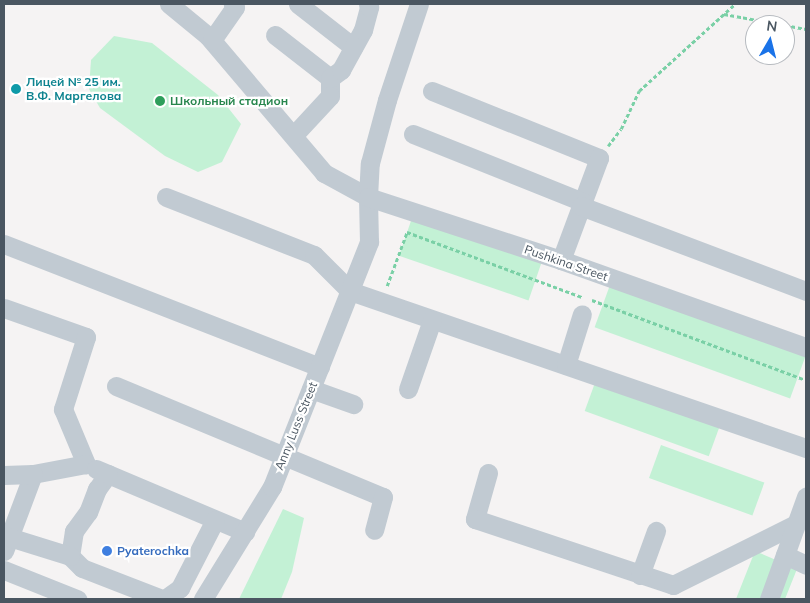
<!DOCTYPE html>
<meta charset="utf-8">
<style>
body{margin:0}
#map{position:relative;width:810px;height:603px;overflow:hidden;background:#f5f3f3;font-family:Mulish,sans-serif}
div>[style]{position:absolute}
.green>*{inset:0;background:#c3f1d5;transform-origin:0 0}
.path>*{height:2.5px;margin-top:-1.25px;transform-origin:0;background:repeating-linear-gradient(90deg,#7ad0a6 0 4px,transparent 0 6.5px)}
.minor>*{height:19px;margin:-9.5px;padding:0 9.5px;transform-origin:9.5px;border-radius:9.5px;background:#c1cad2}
.dots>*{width:14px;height:14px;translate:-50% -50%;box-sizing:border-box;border:2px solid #fff;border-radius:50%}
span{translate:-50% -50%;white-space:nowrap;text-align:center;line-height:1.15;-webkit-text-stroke:4.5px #fff;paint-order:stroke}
.culture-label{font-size:12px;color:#0d838f;font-weight:700}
.left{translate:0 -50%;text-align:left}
.leisure-label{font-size:12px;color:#27864d;font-weight:700}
.street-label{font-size:12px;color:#4a5661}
.shop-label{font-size:12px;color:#366cbe;font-weight:700}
.frame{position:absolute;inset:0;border:5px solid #4a5661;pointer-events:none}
.north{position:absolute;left:745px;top:15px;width:50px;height:50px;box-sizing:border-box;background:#fff;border:1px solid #b7bbc0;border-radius:50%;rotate:8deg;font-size:14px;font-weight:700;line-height:20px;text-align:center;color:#4a5661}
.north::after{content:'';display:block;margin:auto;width:18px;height:22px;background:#1a73e8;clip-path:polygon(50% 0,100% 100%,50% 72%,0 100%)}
</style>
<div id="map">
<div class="green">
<div style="clip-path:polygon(114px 36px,152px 43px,218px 95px,241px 124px,222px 162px,198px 172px,165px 156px,100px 108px,89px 89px,91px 60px)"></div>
<div style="left:412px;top:218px;width:137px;height:40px;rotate:19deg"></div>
<div style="left:610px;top:285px;width:208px;height:45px;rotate:20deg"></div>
<div style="left:596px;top:380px;width:132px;height:33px;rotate:20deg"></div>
<div style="left:661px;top:445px;width:110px;height:35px;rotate:20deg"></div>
<div style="clip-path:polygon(283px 509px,304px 518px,292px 572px,281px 599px,239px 599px)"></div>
<div style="clip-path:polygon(755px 551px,797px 569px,785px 599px,736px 599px)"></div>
</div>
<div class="path">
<div style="left:724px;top:14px;width:61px;rotate:10.4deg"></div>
<div style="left:785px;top:25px;width:21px;rotate:11deg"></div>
<div style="left:608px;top:146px;width:21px;rotate:-53deg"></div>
<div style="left:621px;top:129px;width:42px;rotate:-64.7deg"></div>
<div style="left:639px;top:91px;width:130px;rotate:-42.2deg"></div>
<div style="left:387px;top:286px;width:58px;rotate:-69.7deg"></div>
<div style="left:407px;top:232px;width:187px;rotate:20.4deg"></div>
<div style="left:592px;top:300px;width:228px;rotate:20.5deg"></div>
</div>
<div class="minor">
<div style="left:169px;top:4px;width:50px;rotate:39.4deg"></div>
<div style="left:208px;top:36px;width:180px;rotate:49.7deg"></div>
<div style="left:324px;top:173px;width:50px;rotate:28.6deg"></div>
<div style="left:368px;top:197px;width:34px;rotate:-87deg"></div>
<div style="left:370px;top:163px;width:65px;rotate:-74.9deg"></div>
<div style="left:387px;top:100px;width:101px;rotate:-71.6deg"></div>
<div style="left:298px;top:4px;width:70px;rotate:38deg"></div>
<div style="left:275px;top:35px;width:70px;rotate:38deg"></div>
<div style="left:330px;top:78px;width:18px;rotate:90deg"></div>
<div style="left:330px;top:96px;width:54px;rotate:132.8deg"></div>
<div style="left:212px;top:40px;width:40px;rotate:-55.1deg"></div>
<div style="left:235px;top:7px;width:4px;rotate:-124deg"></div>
<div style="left:330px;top:78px;width:14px;rotate:-36deg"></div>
<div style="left:341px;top:70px;width:46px;rotate:-61.2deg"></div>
<div style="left:363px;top:30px;width:24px;rotate:-75deg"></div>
<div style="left:369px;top:7px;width:3px;rotate:-108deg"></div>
<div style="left:432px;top:91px;width:180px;rotate:21.9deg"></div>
<div style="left:599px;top:158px;width:109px;rotate:110.4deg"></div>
<div style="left:413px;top:134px;width:183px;rotate:21.8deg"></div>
<div style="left:166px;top:197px;width:159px;rotate:21.4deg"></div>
<div style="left:314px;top:255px;width:51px;rotate:45deg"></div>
<div style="left:350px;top:291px;width:482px;rotate:19deg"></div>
<div style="left:581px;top:206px;width:241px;rotate:20.7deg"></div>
<div style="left:4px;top:244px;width:339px;rotate:21.3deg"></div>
<div style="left:4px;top:308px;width:87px;rotate:19.5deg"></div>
<div style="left:86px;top:337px;width:76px;rotate:107.7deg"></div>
<div style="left:63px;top:409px;width:60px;rotate:67.3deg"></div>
<div style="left:86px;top:464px;width:54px;rotate:169.3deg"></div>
<div style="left:33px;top:474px;width:82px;rotate:110.6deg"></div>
<div style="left:566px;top:365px;width:53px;rotate:-72.6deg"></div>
<div style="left:116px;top:386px;width:289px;rotate:22.6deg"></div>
<div style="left:383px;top:497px;width:34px;rotate:105deg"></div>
<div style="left:311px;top:389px;width:45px;rotate:19.7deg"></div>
<div style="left:408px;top:389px;width:73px;rotate:-70.8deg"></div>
<div style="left:96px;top:469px;width:162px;rotate:22.9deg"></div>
<div style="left:488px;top:473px;width:48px;rotate:105.8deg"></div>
<div style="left:475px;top:519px;width:209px;rotate:18.4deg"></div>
<div style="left:673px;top:585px;width:137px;rotate:-26.4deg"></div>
<div style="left:108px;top:474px;width:19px;rotate:126deg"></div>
<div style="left:97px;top:489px;width:25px;rotate:111deg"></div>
<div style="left:88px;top:512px;width:24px;rotate:126deg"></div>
<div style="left:74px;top:531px;width:25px;rotate:99deg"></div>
<div style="left:70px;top:556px;width:17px;rotate:45deg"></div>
<div style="left:82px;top:568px;width:86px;rotate:21.2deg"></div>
<div style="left:4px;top:475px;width:29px;rotate:-2deg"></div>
<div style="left:9px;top:537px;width:64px;rotate:17.3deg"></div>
<div style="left:785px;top:555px;width:23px;rotate:25deg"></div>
<div style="left:4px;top:570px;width:79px;rotate:21.7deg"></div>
<div style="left:640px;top:575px;width:47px;rotate:-70deg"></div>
<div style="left:165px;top:599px;width:19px;rotate:-36deg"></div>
<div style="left:180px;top:588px;width:76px;rotate:-62.8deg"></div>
<div style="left:203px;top:599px;width:132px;rotate:-58.4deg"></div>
<div style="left:272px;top:487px;width:264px;rotate:-68.4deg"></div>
<div style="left:369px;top:242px;width:45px;rotate:-91.3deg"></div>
<div style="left:368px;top:197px;width:203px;rotate:18.1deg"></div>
<div style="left:561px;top:260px;width:260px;rotate:19.6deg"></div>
<div style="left:769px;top:599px;width:109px;rotate:-70.1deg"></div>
</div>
<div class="dots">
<div style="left:16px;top:89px;background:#0f9aa8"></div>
<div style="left:160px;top:101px;background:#2e9e5b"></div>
<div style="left:107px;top:551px;background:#3f7fe0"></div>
</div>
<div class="culture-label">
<span class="left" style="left:26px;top:89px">Лицей № 25 им.<br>В.Ф. Маргелова</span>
</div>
<div class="leisure-label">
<span class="left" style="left:170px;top:101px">Школьный стадион</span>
</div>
<div class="street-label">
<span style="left:566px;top:263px;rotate:19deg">Pushkina Street</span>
<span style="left:296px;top:426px;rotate:-68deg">Anny Luss Street</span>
</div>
<div class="shop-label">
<span class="left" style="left:117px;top:551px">Pyaterochka</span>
</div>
<div class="frame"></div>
<div class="north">N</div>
</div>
